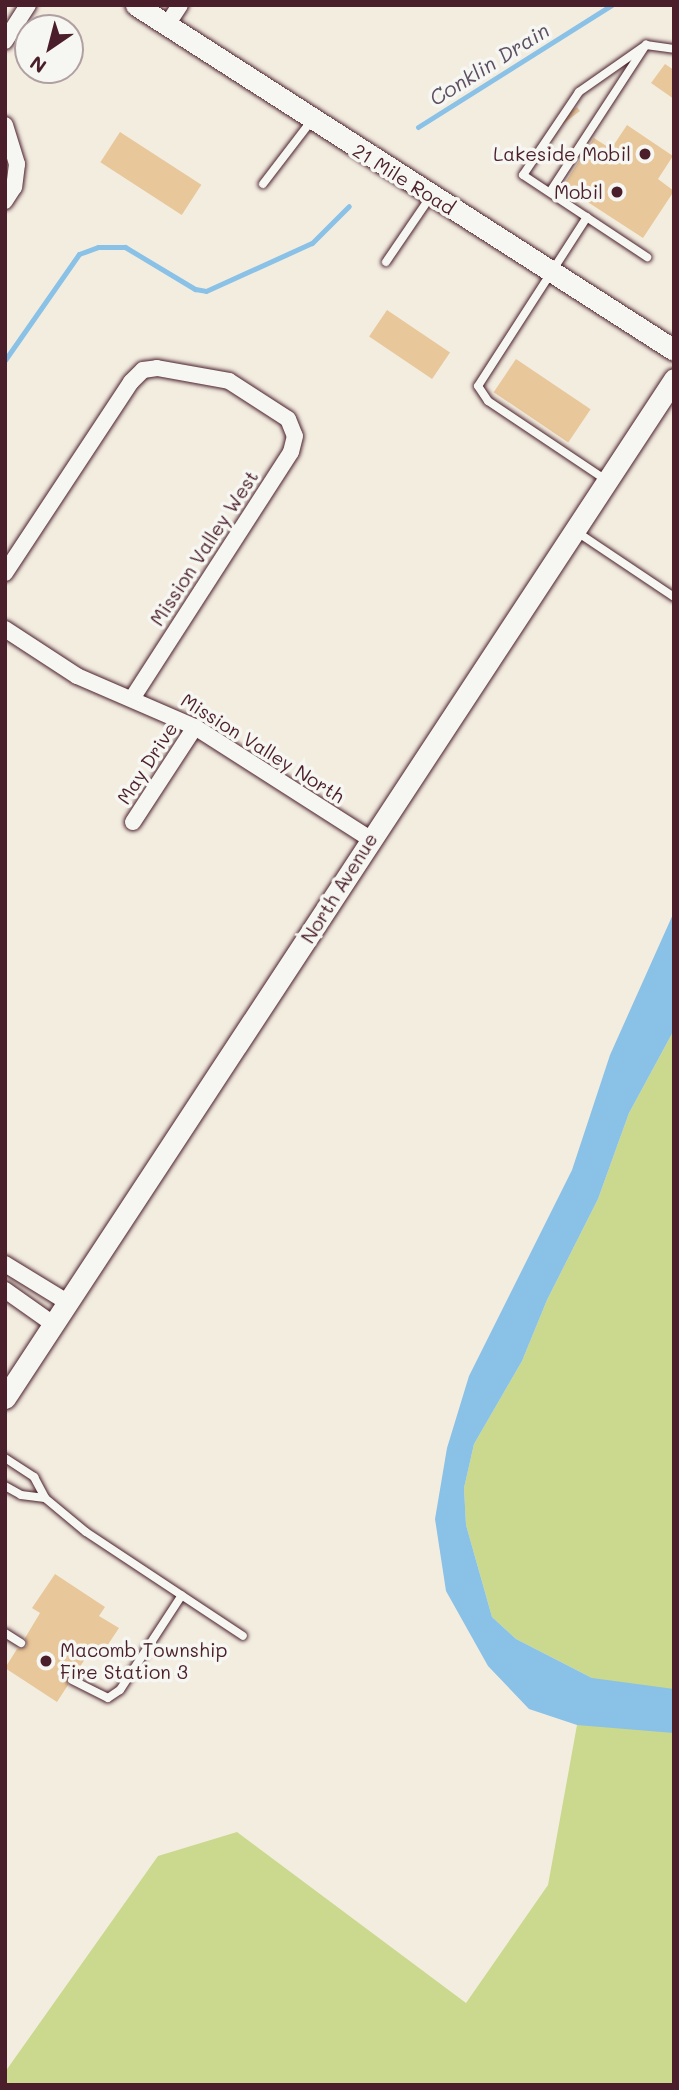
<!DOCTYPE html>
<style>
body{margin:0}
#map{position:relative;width:679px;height:2090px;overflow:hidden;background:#f3ede0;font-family:Mali,sans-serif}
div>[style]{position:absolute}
.green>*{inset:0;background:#cad98d}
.water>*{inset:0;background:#89c1e7}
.stream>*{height:5px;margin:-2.5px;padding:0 2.5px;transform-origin:2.5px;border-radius:2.5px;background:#89c1e7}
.building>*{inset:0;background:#e8c79a;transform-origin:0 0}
.roads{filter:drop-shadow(0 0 2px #4a1f2b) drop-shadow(0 0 2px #4a1f2b)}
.lane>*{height:8px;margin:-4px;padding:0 4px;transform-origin:4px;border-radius:4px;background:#f6f6f2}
.street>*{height:16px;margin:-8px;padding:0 8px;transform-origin:8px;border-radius:8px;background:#f6f6f2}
.secondary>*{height:21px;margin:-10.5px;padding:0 10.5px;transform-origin:10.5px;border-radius:10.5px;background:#f6f6f2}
.dots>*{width:19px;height:19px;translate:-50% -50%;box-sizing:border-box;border:4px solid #f6f6f2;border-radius:50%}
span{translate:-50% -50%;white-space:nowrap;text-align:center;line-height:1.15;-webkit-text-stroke:7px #f6f6f2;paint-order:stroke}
.poi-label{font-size:19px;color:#4a1f2b}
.right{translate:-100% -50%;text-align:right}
.left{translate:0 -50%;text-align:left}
.street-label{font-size:19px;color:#4a1f2b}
.water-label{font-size:21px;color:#5d5063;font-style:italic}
.frame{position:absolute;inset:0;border:7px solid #4a1f2b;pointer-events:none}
.north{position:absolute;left:14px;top:14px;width:70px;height:70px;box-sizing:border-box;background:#f6f6f2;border:2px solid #b1a0a2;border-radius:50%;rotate:215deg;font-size:19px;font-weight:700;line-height:28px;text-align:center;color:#4a1f2b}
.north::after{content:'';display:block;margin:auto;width:24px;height:32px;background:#4a1f2b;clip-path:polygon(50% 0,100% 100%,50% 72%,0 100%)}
</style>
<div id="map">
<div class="green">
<div style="clip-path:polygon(674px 1030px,674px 2085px,5px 2085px,5px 2072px,158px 1856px,237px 1832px,466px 2003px,548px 1885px,577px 1725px,592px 1678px,516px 1639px,492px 1617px,466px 1525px,464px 1488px,474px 1444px,522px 1361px,547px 1300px,598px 1199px,629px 1113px)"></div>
</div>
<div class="water">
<div style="clip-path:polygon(674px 912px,674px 1030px,629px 1113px,598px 1199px,547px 1300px,522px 1361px,474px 1444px,464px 1488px,466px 1525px,492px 1617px,516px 1639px,592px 1678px,674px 1689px,674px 1733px,577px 1725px,529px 1709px,488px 1666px,446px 1591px,435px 1519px,447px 1448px,469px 1376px,572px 1170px,610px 1055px)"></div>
</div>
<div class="stream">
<div style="left:418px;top:127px;width:229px;rotate:-32.2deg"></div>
<div style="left:5px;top:360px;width:129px;rotate:-55.1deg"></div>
<div style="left:79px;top:254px;width:20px;rotate:-20deg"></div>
<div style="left:98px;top:247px;width:27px"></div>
<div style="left:125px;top:247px;width:82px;rotate:31deg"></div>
<div style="left:195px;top:289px;width:11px;rotate:10deg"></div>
<div style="left:206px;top:291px;width:116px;rotate:-24.4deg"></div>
<div style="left:312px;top:243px;width:52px;rotate:-45deg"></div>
</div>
<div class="building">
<div style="clip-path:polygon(665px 64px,674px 70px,674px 99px,651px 83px)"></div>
<div style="left:577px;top:107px;width:5px;height:32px;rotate:53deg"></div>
<div style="clip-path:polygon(627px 125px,673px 156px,658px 179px,674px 191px,643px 238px,563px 186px,594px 138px,611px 149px)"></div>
<div style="left:120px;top:132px;width:97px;height:36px;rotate:33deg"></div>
<div style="left:387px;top:310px;width:76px;height:32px;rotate:34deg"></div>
<div style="left:516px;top:359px;width:90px;height:40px;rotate:34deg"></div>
<div style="clip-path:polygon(55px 1574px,105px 1607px,99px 1616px,119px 1628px,101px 1655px,92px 1649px,75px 1674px,67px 1676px,68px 1685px,57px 1702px,5px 1668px,17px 1649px,27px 1646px,25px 1638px,40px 1613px,32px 1608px)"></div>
</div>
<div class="roads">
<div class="lane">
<div style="left:646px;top:45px;width:82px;rotate:145deg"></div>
<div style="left:579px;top:92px;width:100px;rotate:124deg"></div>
<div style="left:523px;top:175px;width:149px;rotate:33.5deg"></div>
<div style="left:263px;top:184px;width:81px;rotate:-52.6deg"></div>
<div style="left:550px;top:192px;width:176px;rotate:-56.9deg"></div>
<div style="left:646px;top:45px;width:28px;rotate:8deg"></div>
<div style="left:587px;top:217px;width:201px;rotate:122.8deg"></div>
<div style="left:478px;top:386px;width:18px;rotate:56deg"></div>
<div style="left:488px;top:401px;width:142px;rotate:33.8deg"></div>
<div style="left:386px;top:262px;width:80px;rotate:-55.7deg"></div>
<div style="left:574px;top:530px;width:120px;rotate:33.8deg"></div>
<div style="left:5px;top:1458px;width:35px;rotate:33deg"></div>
<div style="left:34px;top:1477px;width:24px;rotate:62deg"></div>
<div style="left:45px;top:1498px;width:53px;rotate:39.7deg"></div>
<div style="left:86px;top:1532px;width:188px;rotate:33.5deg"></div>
<div style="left:5px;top:1486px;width:18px;rotate:29deg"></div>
<div style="left:21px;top:1495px;width:24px;rotate:7deg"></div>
<div style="left:5px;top:1633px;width:19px;rotate:32deg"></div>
<div style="left:72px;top:1680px;width:40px;rotate:26.6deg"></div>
<div style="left:108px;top:1698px;width:14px;rotate:-34deg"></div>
<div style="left:120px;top:1690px;width:113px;rotate:-56.9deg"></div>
</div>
<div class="street">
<div style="left:167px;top:25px;width:24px;rotate:-57deg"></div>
<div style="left:5px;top:41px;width:43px;rotate:-57.4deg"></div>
<div style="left:5px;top:125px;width:41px;rotate:72.9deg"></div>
<div style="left:17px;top:164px;width:23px;rotate:97deg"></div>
<div style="left:14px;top:187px;width:17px;rotate:123deg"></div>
<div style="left:5px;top:573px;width:229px;rotate:-56.6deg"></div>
<div style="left:131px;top:382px;width:17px;rotate:-45deg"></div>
<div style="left:143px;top:370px;width:14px;rotate:-8deg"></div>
<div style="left:157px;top:368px;width:73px;rotate:10.2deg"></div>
<div style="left:229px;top:381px;width:70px;rotate:32.8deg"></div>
<div style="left:288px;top:419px;width:18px;rotate:68deg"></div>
<div style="left:295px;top:436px;width:16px;rotate:104deg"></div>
<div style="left:291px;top:452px;width:292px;rotate:122.8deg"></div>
<div style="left:5px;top:629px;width:86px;rotate:33.1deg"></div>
<div style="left:77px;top:676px;width:129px;rotate:23.4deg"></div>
<div style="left:195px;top:727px;width:208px;rotate:32.6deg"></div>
<div style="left:133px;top:822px;width:113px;rotate:-56.9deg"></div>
<div style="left:5px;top:1264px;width:73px;rotate:31.5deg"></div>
<div style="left:5px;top:1290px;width:59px;rotate:35.3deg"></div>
</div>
<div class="secondary">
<div style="left:136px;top:5px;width:639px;rotate:32.67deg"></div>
<div style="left:5px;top:1398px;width:1219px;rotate:-56.71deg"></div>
</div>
</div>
<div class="dots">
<div style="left:645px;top:154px;background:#4a1f2b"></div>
<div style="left:617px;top:192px;background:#4a1f2b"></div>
<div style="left:46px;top:1661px;background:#4a1f2b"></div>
</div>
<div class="poi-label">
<span class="right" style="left:631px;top:154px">Lakeside Mobil</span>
<span class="right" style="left:603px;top:192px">Mobil</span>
<span class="left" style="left:60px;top:1661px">Macomb Township<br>Fire Station 3</span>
</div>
<div class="street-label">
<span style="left:404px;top:179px;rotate:32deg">21 Mile Road</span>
<span style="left:204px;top:548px;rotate:-57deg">Mission Valley West</span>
<span style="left:263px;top:748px;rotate:32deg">Mission Valley North</span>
<span style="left:147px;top:763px;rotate:-57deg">May Drive</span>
<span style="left:339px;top:888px;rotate:-58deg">North Avenue</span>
</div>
<div class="water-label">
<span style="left:489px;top:64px;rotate:-32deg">Conklin Drain</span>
</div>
<div class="frame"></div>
<div class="north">N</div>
</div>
